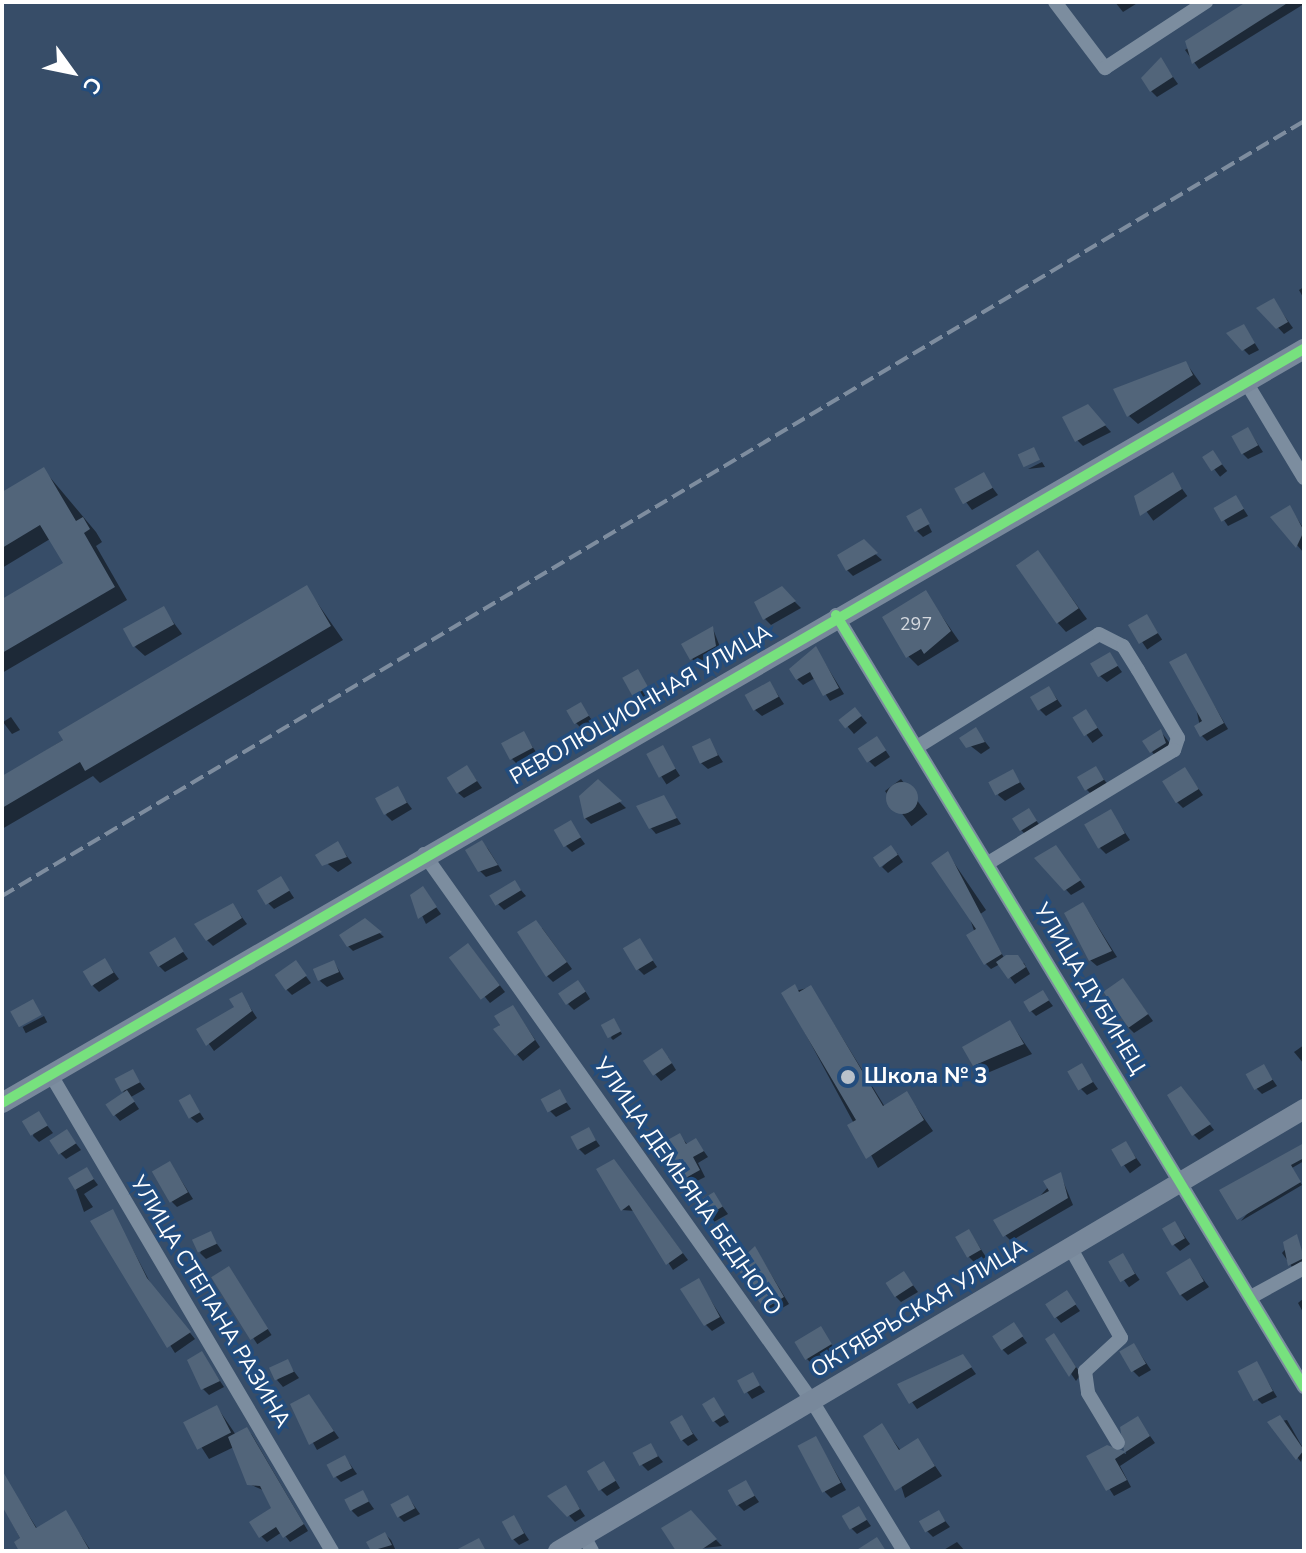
<!DOCTYPE html>
<meta charset="utf-8">
<style>
body{margin:0}
#map{position:relative;width:1306px;height:1553px;overflow:hidden;background:#374d68;font-family:"Nunito Sans",sans-serif}
div>[style]{position:absolute}
.shadow>*{inset:0;background:#0007;transform-origin:0 0}
.building>*{inset:0;background:#52657a;transform-origin:0 0}
.round{border-radius:50%}
.street>*{height:14px;margin:-7px;padding:0 7px;transform-origin:7px;border-radius:7px;background:#7c8d9f}
.secondary>*{height:20px;margin:-10px;padding:0 10px;transform-origin:10px;border-radius:10px;background:#78889b}
.rail>*{height:4px;margin-top:-2px;transform-origin:0;background:repeating-linear-gradient(90deg,#7e8d9f 0 14px,transparent 0 20px)}
.cycleway>*{height:10px;margin:-5px;padding:0 5px;transform-origin:5px;border-radius:5px;background:#77e17e}
.dots>*{width:22px;height:22px;translate:-50% -50%;box-sizing:border-box;border:4px solid #224c7d;border-radius:50%}
span{translate:-50% -50%;white-space:nowrap;text-align:center;line-height:1.15;-webkit-text-stroke:7px #224c7d;paint-order:stroke}
.number-label{font-size:18px;color:#d4d8de}
.number-label span{-webkit-text-stroke-width:0}
.street-label{font-size:22px;color:#fff}
.poi-label{font-size:22px;color:#fff;font-weight:700}
.left{translate:0 -50%;text-align:left}
.frame{position:absolute;inset:0;border:4px solid #fff;pointer-events:none}
.north{position:absolute;left:32px;top:32px;width:80px;height:80px;-webkit-text-stroke:6px #224c7d;paint-order:stroke;rotate:123deg;font-size:22px;font-weight:700;line-height:32px;text-align:center;color:#fff}
.north::after{content:'';display:block;margin:auto;width:28px;height:36px;background:#fff;clip-path:polygon(50% 0,100% 100%,50% 72%,0 100%)}
</style>
<div id="map">
<div class="shadow">
<div style="clip-path:polygon(1115px 2px,1139px 2px,1123px 12px)"></div>
<div style="clip-path:polygon(1258px 2px,1304px 4px,1199px 69px,1185px 50px)"></div>
<div style="clip-path:polygon(1161px 60px,1178px 84px,1157px 97px,1151px 91px)"></div>
<div style="clip-path:polygon(1304px 287px,1304px 299px,1299px 290px)"></div>
<div style="clip-path:polygon(1273px 300px,1293px 328px,1284px 334px,1260px 308px)"></div>
<div style="clip-path:polygon(1244px 326px,1259px 350px,1249px 355px,1243px 349px)"></div>
<div style="clip-path:polygon(1186px 363px,1201px 384px,1138px 424px,1129px 416px)"></div>
<div style="clip-path:polygon(1094px 413px,1111px 432px,1083px 446px,1077px 440px)"></div>
<div style="clip-path:polygon(1248px 429px,1263px 452px,1248px 459px,1242px 453px)"></div>
<div style="left:1213px;top:453px;width:23px;height:9px;rotate:52deg"></div>
<div style="clip-path:polygon(1042px 462px,1045px 467px,1028px 469px)"></div>
<div style="clip-path:polygon(43px 469px,96px 532px,102px 542px,96px 546px,127px 600px,2px 673px,2px 601px,66px 564px,50px 539px,2px 568px,2px 494px)"></div>
<div style="clip-path:polygon(983px 475px,998px 495px,972px 510px,957px 490px)"></div>
<div style="left:1172px;top:475px;width:26px;height:42px;rotate:54deg"></div>
<div style="clip-path:polygon(1236px 497px,1248px 516px,1228px 526px,1216px 508px)"></div>
<div style="clip-path:polygon(1290px 508px,1304px 529px,1304px 553px,1273px 518px)"></div>
<div style="clip-path:polygon(921px 510px,932px 532px,923px 537px,917px 531px)"></div>
<div style="clip-path:polygon(866px 546px,882px 560px,853px 576px,847px 570px)"></div>
<div style="clip-path:polygon(1038px 552px,1087px 619px,1066px 632px,1057px 622px)"></div>
<div style="clip-path:polygon(307px 588px,343px 640px,100px 783px,93px 776px,2px 829px,2px 778px)"></div>
<div style="clip-path:polygon(782px 589px,801px 608px,771px 625px,765px 619px)"></div>
<div style="clip-path:polygon(925px 592px,959px 641px,918px 666px,908px 656px)"></div>
<div style="clip-path:polygon(163px 608px,182px 634px,145px 656px,135px 647px)"></div>
<div style="left:1147px;top:617px;width:27px;height:18px;rotate:56deg"></div>
<div style="clip-path:polygon(713px 629px,722px 652px,698px 665px,692px 659px)"></div>
<div style="clip-path:polygon(816px 649px,844px 694px,830px 701px,815px 678px,803px 685px,797px 679px)"></div>
<div style="clip-path:polygon(1109px 654px,1122px 672px,1107px 682px,1100px 676px)"></div>
<div style="clip-path:polygon(1185px 656px,1228px 729px,1207px 741px,1202px 736px)"></div>
<div style="clip-path:polygon(637px 672px,652px 694px,640px 701px,633px 695px)"></div>
<div style="clip-path:polygon(770px 683px,784px 704px,762px 716px,755px 710px)"></div>
<div style="clip-path:polygon(1049px 688px,1062px 706px,1046px 716px,1040px 710px)"></div>
<div style="clip-path:polygon(581px 705px,594px 723px,582px 729px,576px 723px)"></div>
<div style="left:1086px;top:712px;width:29px;height:13px;rotate:54deg"></div>
<div style="clip-path:polygon(861px 716px,867px 723px,854px 734px,842px 720px)"></div>
<div style="clip-path:polygon(11px 717px,20px 730px,12px 734px,3px 722px)"></div>
<div style="clip-path:polygon(976px 730px,990px 748px,981px 754px,968px 744px)"></div>
<div style="clip-path:polygon(1161px 732px,1172px 746px,1157px 758px,1152px 752px)"></div>
<div style="clip-path:polygon(524px 734px,538px 755px,518px 765px,512px 759px)"></div>
<div style="clip-path:polygon(709px 741px,723px 762px,708px 769px,701px 763px)"></div>
<div style="clip-path:polygon(882px 745px,890px 757px,875px 767px,869px 761px)"></div>
<div style="left:662px;top:748px;width:33px;height:16px;rotate:57deg"></div>
<div style="clip-path:polygon(467px 767px,482px 788px,464px 798px,457px 792px)"></div>
<div style="clip-path:polygon(1095px 768px,1109px 786px,1093px 796px,1087px 790px)"></div>
<div style="clip-path:polygon(1185px 770px,1203px 795px,1183px 808px,1177px 802px)"></div>
<div style="clip-path:polygon(1012px 771px,1025px 789px,1005px 801px,998px 795px)"></div>
<div style="left:901px;top:779px;width:44px;height:20px;rotate:53deg"></div>
<div style="clip-path:polygon(598px 781px,626px 808px,591px 824px,585px 818px)"></div>
<div style="clip-path:polygon(397px 789px,412px 809px,392px 821px,386px 815px)"></div>
<div style="clip-path:polygon(663px 797px,681px 824px,656px 834px,650px 827px)"></div>
<div style="clip-path:polygon(1029px 811px,1041px 827px,1027px 836px,1021px 830px)"></div>
<div style="clip-path:polygon(1111px 812px,1130px 840px,1106px 854px,1100px 848px)"></div>
<div style="clip-path:polygon(570px 823px,585px 844px,572px 852px,566px 846px)"></div>
<div style="clip-path:polygon(482px 842px,488px 849px,502px 871px,486px 877px,480px 871px)"></div>
<div style="clip-path:polygon(338px 844px,352px 863px,338px 872px,324px 861px)"></div>
<div style="clip-path:polygon(897px 853px,903px 862px,888px 873px,882px 867px)"></div>
<div style="clip-path:polygon(948px 854px,986px 910px,979px 915px,1006px 961px,1024px 963px,1030px 974px,1015px 984px,1000px 964px,991px 969px,985px 963px)"></div>
<div style="clip-path:polygon(1061px 854px,1085px 887px,1071px 895px,1037px 859px)"></div>
<div style="clip-path:polygon(281px 878px,294px 898px,274px 909px,268px 903px)"></div>
<div style="clip-path:polygon(515px 883px,526px 896px,504px 910px,498px 904px)"></div>
<div style="clip-path:polygon(423px 889px,441px 914px,426px 924px,412px 895px)"></div>
<div style="clip-path:polygon(233px 905px,247px 924px,213px 946px,207px 940px)"></div>
<div style="clip-path:polygon(1082px 905px,1088px 911px,1117px 957px,1097px 966px,1090px 960px)"></div>
<div style="clip-path:polygon(365px 920px,384px 937px,353px 951px,348px 946px)"></div>
<div style="clip-path:polygon(542px 928px,572px 969px,553px 982px,547px 976px)"></div>
<div style="clip-path:polygon(174px 939px,188px 959px,165px 972px,159px 966px)"></div>
<div style="clip-path:polygon(640px 941px,657px 967px,644px 975px,638px 969px)"></div>
<div style="clip-path:polygon(474px 952px,505px 992px,490px 1003px,452px 957px)"></div>
<div style="clip-path:polygon(105px 960px,119px 979px,99px 992px,93px 986px)"></div>
<div style="clip-path:polygon(334px 962px,344px 979px,327px 987px,320px 981px)"></div>
<div style="clip-path:polygon(296px 963px,311px 983px,292px 995px,286px 989px)"></div>
<div style="clip-path:polygon(1123px 980px,1153px 1021px,1134px 1033px,1127px 1026px)"></div>
<div style="clip-path:polygon(811px 987px,885px 1107px,907px 1094px,933px 1131px,878px 1168px,784px 994px)"></div>
<div style="clip-path:polygon(584px 989px,590px 999px,574px 1010px,568px 1004px)"></div>
<div style="clip-path:polygon(1042px 992px,1053px 1006px,1036px 1016px,1030px 1010px)"></div>
<div style="clip-path:polygon(242px 995px,257px 1018px,214px 1051px,199px 1030px,237px 1008px)"></div>
<div style="clip-path:polygon(513px 1007px,540px 1047px,523px 1061px,496px 1030px)"></div>
<div style="left:44px;top:1016px;width:7px;height:24px;rotate:63deg"></div>
<div style="clip-path:polygon(1010px 1022px,1032px 1054px,985px 1074px,975px 1064px)"></div>
<div style="clip-path:polygon(616px 1023px,622px 1034px,613px 1040px,611px 1038px)"></div>
<div style="clip-path:polygon(1304px 1045px,1304px 1064px,1294px 1052px)"></div>
<div style="clip-path:polygon(668px 1057px,676px 1070px,661px 1081px,655px 1074px)"></div>
<div style="clip-path:polygon(1082px 1066px,1098px 1089px,1087px 1095px,1081px 1089px)"></div>
<div style="clip-path:polygon(1264px 1067px,1277px 1086px,1262px 1094px,1256px 1088px)"></div>
<div style="clip-path:polygon(132px 1072px,145px 1089px,131px 1097px,139px 1109px,120px 1121px,114px 1114px)"></div>
<div style="clip-path:polygon(559px 1092px,571px 1109px,556px 1117px,550px 1111px)"></div>
<div style="clip-path:polygon(1186px 1094px,1214px 1130px,1199px 1140px,1194px 1135px)"></div>
<div style="clip-path:polygon(190px 1097px,204px 1119px,197px 1123px,190px 1117px)"></div>
<div style="clip-path:polygon(38px 1114px,53px 1133px,39px 1142px,33px 1136px)"></div>
<div style="clip-path:polygon(588px 1129px,600px 1146px,585px 1155px,579px 1149px)"></div>
<div style="clip-path:polygon(67px 1132px,81px 1150px,66px 1159px,60px 1153px)"></div>
<div style="clip-path:polygon(680px 1136px,688px 1145px,696px 1140px,708px 1157px,698px 1163px,705px 1177px,689px 1185px)"></div>
<div style="left:1126px;top:1144px;width:26px;height:14px;rotate:54deg"></div>
<div style="clip-path:polygon(1304px 1146px,1304px 1161px,1292px 1168px,1302px 1185px,1241px 1221px)"></div>
<div style="clip-path:polygon(614px 1161px,688px 1260px,673px 1270px,635px 1211px,622px 1210px)"></div>
<div style="clip-path:polygon(170px 1163px,193px 1199px,177px 1207px,171px 1201px)"></div>
<div style="clip-path:polygon(86px 1169px,98px 1185px,84px 1194px,93px 1207px,84px 1212px,76px 1189px)"></div>
<div style="clip-path:polygon(1060px 1174px,1073px 1205px,1011px 1241px,1005px 1235px)"></div>
<div style="clip-path:polygon(714px 1195px,728px 1214px,712px 1223px,706px 1217px)"></div>
<div style="clip-path:polygon(113px 1212px,152px 1286px,195px 1339px,175px 1353px,92px 1222px)"></div>
<div style="clip-path:polygon(1175px 1223px,1190px 1244px,1180px 1251px,1174px 1245px)"></div>
<div style="clip-path:polygon(969px 1231px,986px 1257px,975px 1263px,969px 1257px)"></div>
<div style="clip-path:polygon(210px 1234px,222px 1251px,206px 1259px,200px 1253px)"></div>
<div style="clip-path:polygon(1297px 1236px,1304px 1267px,1295px 1271px,1282px 1253px)"></div>
<div style="clip-path:polygon(755px 1248px,789px 1304px,772px 1314px,766px 1308px)"></div>
<div style="left:1123px;top:1256px;width:29px;height:13px;rotate:55deg"></div>
<div style="clip-path:polygon(1190px 1261px,1209px 1287px,1187px 1301px,1181px 1295px)"></div>
<div style="left:228px;top:1268px;width:80px;height:17px;rotate:57deg"></div>
<div style="clip-path:polygon(904px 1273px,918px 1292px,901px 1302px,895px 1296px)"></div>
<div style="clip-path:polygon(698px 1280px,725px 1323px,712px 1331px,706px 1325px)"></div>
<div style="clip-path:polygon(1067px 1293px,1080px 1311px,1061px 1323px,1055px 1316px)"></div>
<div style="clip-path:polygon(1304px 1298px,1304px 1314px,1298px 1303px)"></div>
<div style="clip-path:polygon(1014px 1325px,1027px 1343px,1008px 1355px,1002px 1349px)"></div>
<div style="clip-path:polygon(820px 1328px,836px 1351px,813px 1365px,807px 1359px)"></div>
<div style="clip-path:polygon(1054px 1336px,1081px 1374px,1076px 1381px,1048px 1340px)"></div>
<div style="clip-path:polygon(1134px 1345px,1151px 1370px,1139px 1377px,1133px 1371px)"></div>
<div style="clip-path:polygon(202px 1354px,224px 1387px,209px 1395px,203px 1389px)"></div>
<div style="clip-path:polygon(963px 1356px,976px 1374px,917px 1409px,900px 1385px)"></div>
<div style="clip-path:polygon(287px 1362px,299px 1378px,283px 1387px,277px 1380px)"></div>
<div style="clip-path:polygon(1257px 1364px,1277px 1397px,1262px 1404px,1258px 1400px)"></div>
<div style="clip-path:polygon(752px 1375px,765px 1392px,752px 1399px,740px 1382px)"></div>
<div style="clip-path:polygon(714px 1399px,729px 1422px,720px 1427px,714px 1421px)"></div>
<div style="clip-path:polygon(314px 1403px,339px 1438px,317px 1450px,292px 1405px)"></div>
<div style="clip-path:polygon(217px 1407px,236px 1435px,247px 1429px,252px 1435px,308px 1531px,290px 1542px,282px 1532px,267px 1542px,261px 1536px,274px 1509px,265px 1491px,249px 1484px,234px 1447px,209px 1459px,186px 1423px)"></div>
<div style="clip-path:polygon(682px 1418px,698px 1440px,688px 1446px,682px 1440px)"></div>
<div style="clip-path:polygon(1138px 1419px,1155px 1443px,1120px 1466px,1131px 1487px,1114px 1496px,1089px 1457px,1108px 1447px,1126px 1454px,1122px 1428px)"></div>
<div style="clip-path:polygon(1287px 1420px,1304px 1450px,1301px 1462px,1270px 1423px)"></div>
<div style="clip-path:polygon(882px 1426px,901px 1451px,918px 1441px,942px 1476px,905px 1498px)"></div>
<div style="clip-path:polygon(816px 1439px,846px 1490px,831px 1498px,825px 1492px)"></div>
<div style="clip-path:polygon(650px 1446px,663px 1462px,648px 1471px,642px 1465px)"></div>
<div style="clip-path:polygon(345px 1457px,357px 1474px,341px 1482px,335px 1476px)"></div>
<div style="clip-path:polygon(609px 1470px,620px 1488px,607px 1496px,601px 1490px)"></div>
<div style="clip-path:polygon(745px 1482px,759px 1502px,744px 1511px,738px 1505px)"></div>
<div style="clip-path:polygon(8px 1483px,38px 1530px,66px 1513px,91px 1551px,27px 1551px,2px 1504px)"></div>
<div style="clip-path:polygon(565px 1487px,585px 1516px,575px 1522px,551px 1496px)"></div>
<div style="clip-path:polygon(362px 1492px,374px 1509px,358px 1517px,352px 1511px)"></div>
<div style="clip-path:polygon(408px 1497px,420px 1514px,404px 1522px,398px 1516px)"></div>
<div style="clip-path:polygon(859px 1509px,871px 1526px,857px 1534px,851px 1528px)"></div>
<div style="clip-path:polygon(938px 1512px,950px 1527px,933px 1537px,927px 1531px)"></div>
<div style="clip-path:polygon(690px 1513px,722px 1546px,678px 1551px,663px 1528px)"></div>
<div style="clip-path:polygon(514px 1517px,529px 1540px,519px 1545px,513px 1539px)"></div>
<div style="clip-path:polygon(385px 1534px,391px 1540px,396px 1551px,373px 1551px,369px 1542px)"></div>
<div style="clip-path:polygon(957px 1542px,965px 1551px,942px 1551px)"></div>
</div>
<div class="building">
<div style="clip-path:polygon(1246px 2px,1289px 2px,1192px 64px,1185px 41px)"></div>
<div style="clip-path:polygon(1161px 57px,1173px 77px,1150px 92px,1141px 78px)"></div>
<div style="clip-path:polygon(1274px 298px,1288px 322px,1276px 329px,1256px 308px)"></div>
<div style="clip-path:polygon(1244px 324px,1255px 343px,1242px 351px,1226px 333px)"></div>
<div style="clip-path:polygon(1186px 361px,1193px 375px,1127px 417px,1113px 389px)"></div>
<div style="clip-path:polygon(1088px 404px,1106px 425px,1075px 442px,1062px 417px)"></div>
<div style="left:1248px;top:427px;width:21px;height:19px;rotate:61deg"></div>
<div style="left:1034px;top:447px;width:14px;height:18px;rotate:65deg"></div>
<div style="left:1213px;top:450px;width:17px;height:13px;rotate:57deg"></div>
<div style="clip-path:polygon(44px 467px,76px 521px,83px 517px,90px 529px,84px 533px,115px 587px,2px 653px,2px 599px,63px 563px,40px 525px,2px 548px,2px 492px)"></div>
<div style="left:984px;top:472px;width:18px;height:34px;rotate:61deg"></div>
<div style="clip-path:polygon(1173px 472px,1182px 489px,1140px 516px,1134px 496px)"></div>
<div style="left:1236px;top:495px;width:16px;height:26px;rotate:60deg"></div>
<div style="clip-path:polygon(1290px 505px,1304px 531px,1296px 548px,1270px 517px)"></div>
<div style="left:921px;top:508px;width:18px;height:17px;rotate:61deg"></div>
<div style="clip-path:polygon(864px 539px,878px 553px,846px 571px,837px 555px)"></div>
<div style="left:1038px;top:550px;width:71px;height:27px;rotate:55deg"></div>
<div style="clip-path:polygon(307px 585px,331px 626px,85px 771px,80px 762px,2px 808px,2px 776px,63px 740px,58px 732px)"></div>
<div style="clip-path:polygon(782px 586px,796px 601px,763px 620px,754px 602px)"></div>
<div style="clip-path:polygon(926px 590px,951px 631px,924px 654px,921px 649px,906px 658px,882px 617px)"></div>
<div style="left:164px;top:606px;width:21px;height:47px;rotate:61deg"></div>
<div style="left:1147px;top:614px;width:22px;height:22px;rotate:60deg"></div>
<div style="clip-path:polygon(713px 626px,716px 646px,690px 660px,681px 644px)"></div>
<div style="clip-path:polygon(816px 646px,839px 688px,823px 696px,810px 672px,796px 680px,789px 669px)"></div>
<div style="left:1110px;top:652px;width:16px;height:23px;rotate:60deg"></div>
<div style="clip-path:polygon(1186px 653px,1224px 723px,1200px 737px,1194px 726px,1202px 721px,1169px 662px)"></div>
<div style="left:638px;top:669px;width:21px;height:18px;rotate:61deg"></div>
<div style="left:770px;top:681px;width:18px;height:29px;rotate:61deg"></div>
<div style="left:1049px;top:686px;width:16px;height:22px;rotate:60deg"></div>
<div style="left:581px;top:702px;width:16px;height:17px;rotate:60deg"></div>
<div style="left:855px;top:707px;width:11px;height:21px;rotate:52deg"></div>
<div style="left:1086px;top:709px;width:22px;height:16px;rotate:58deg"></div>
<div style="clip-path:polygon(976px 727px,985px 742px,966px 748px,959px 738px)"></div>
<div style="clip-path:polygon(1161px 729px,1166px 743px,1150px 753px,1142px 741px)"></div>
<div style="left:524px;top:731px;width:19px;height:26px;rotate:62deg"></div>
<div style="left:877px;top:736px;width:17px;height:23px;rotate:57deg"></div>
<div style="left:710px;top:738px;width:19px;height:20px;rotate:65deg"></div>
<div style="left:663px;top:745px;width:27px;height:19px;rotate:62deg"></div>
<div style="left:467px;top:765px;width:19px;height:24px;rotate:58deg"></div>
<div style="left:1096px;top:766px;width:16px;height:22px;rotate:60deg"></div>
<div style="left:1185px;top:767px;width:26px;height:27px;rotate:58deg"></div>
<div style="left:1013px;top:769px;width:15px;height:28px;rotate:62deg"></div>
<div style="clip-path:polygon(598px 779px,622px 801px,584px 819px,579px 796px)"></div>
<div class="round" style="left:886px;top:782px;width:32px;height:32px"></div>
<div style="left:398px;top:786px;width:19px;height:26px;rotate:62deg"></div>
<div style="clip-path:polygon(664px 795px,677px 818px,649px 829px,636px 806px)"></div>
<div style="left:1029px;top:808px;width:15px;height:20px;rotate:58deg"></div>
<div style="left:1111px;top:809px;width:28px;height:31px;rotate:60deg"></div>
<div style="left:571px;top:820px;width:20px;height:20px;rotate:60deg"></div>
<div style="clip-path:polygon(482px 840px,498px 865px,478px 872px,465px 850px)"></div>
<div style="clip-path:polygon(338px 841px,347px 857px,322px 866px,315px 855px)"></div>
<div style="left:891px;top:845px;width:12px;height:22px;rotate:55deg"></div>
<div style="clip-path:polygon(1056px 845px,1081px 880px,1064px 891px,1034px 858px)"></div>
<div style="clip-path:polygon(948px 851px,1002px 954px,984px 965px,966px 935px,976px 929px,931px 863px)"></div>
<div style="left:281px;top:876px;width:17px;height:28px;rotate:59deg"></div>
<div style="left:515px;top:880px;width:12px;height:30px;rotate:59deg"></div>
<div style="clip-path:polygon(423px 886px,437px 907px,418px 919px,410px 895px)"></div>
<div style="clip-path:polygon(1083px 902px,1112px 951px,1089px 961px,1064px 913px)"></div>
<div style="clip-path:polygon(233px 903px,242px 918px,206px 941px,194px 924px)"></div>
<div style="clip-path:polygon(365px 918px,382px 932px,347px 947px,339px 935px)"></div>
<div style="clip-path:polygon(536px 920px,567px 962px,546px 977px,517px 932px)"></div>
<div style="left:175px;top:937px;width:17px;height:30px;rotate:59deg"></div>
<div style="left:640px;top:938px;width:26px;height:20px;rotate:59deg"></div>
<div style="left:468px;top:943px;width:53px;height:24px;rotate:53deg"></div>
<div style="clip-path:polygon(1006px 955px,1018px 955px,1026px 967px,1008px 979px,996px 962px)"></div>
<div style="left:105px;top:958px;width:17px;height:26px;rotate:59deg"></div>
<div style="left:296px;top:960px;width:19px;height:26px;rotate:55deg"></div>
<div style="left:334px;top:960px;width:13px;height:23px;rotate:67deg"></div>
<div style="left:1123px;top:978px;width:44px;height:24px;rotate:55deg"></div>
<div style="left:578px;top:980px;width:14px;height:24px;rotate:56deg"></div>
<div style="clip-path:polygon(795px 984px,799px 992px,811px 985px,883px 1106px,907px 1091px,924px 1120px,866px 1159px,847px 1125px,856px 1120px,781px 993px)"></div>
<div style="left:1043px;top:990px;width:12px;height:23px;rotate:59deg"></div>
<div style="clip-path:polygon(242px 992px,252px 1011px,206px 1046px,196px 1029px,234px 1007px,229px 999px)"></div>
<div style="left:33px;top:999px;width:18px;height:26px;rotate:61deg"></div>
<div style="clip-path:polygon(513px 1005px,535px 1040px,515px 1056px,493px 1029px,500px 1025px,494px 1016px)"></div>
<div style="left:614px;top:1018px;width:15px;height:15px;rotate:62deg"></div>
<div style="clip-path:polygon(1010px 1020px,1024px 1044px,973px 1066px,962px 1047px)"></div>
<div style="left:662px;top:1048px;width:18px;height:23px;rotate:56deg"></div>
<div style="left:1082px;top:1063px;width:22px;height:17px;rotate:60deg"></div>
<div style="left:1264px;top:1064px;width:18px;height:21px;rotate:61deg"></div>
<div style="left:133px;top:1069px;width:15px;height:21px;rotate:62deg"></div>
<div style="clip-path:polygon(1181px 1086px,1211px 1124px,1192px 1136px,1167px 1095px)"></div>
<div style="left:560px;top:1089px;width:15px;height:22px;rotate:62deg"></div>
<div style="left:127px;top:1090px;width:14px;height:26px;rotate:56deg"></div>
<div style="left:190px;top:1094px;width:21px;height:13px;rotate:61deg"></div>
<div style="left:39px;top:1111px;width:17px;height:20px;rotate:59deg"></div>
<div style="left:589px;top:1127px;width:15px;height:21px;rotate:62deg"></div>
<div style="left:67px;top:1129px;width:17px;height:21px;rotate:57deg"></div>
<div style="clip-path:polygon(680px 1133px,686px 1144px,696px 1138px,704px 1151px,693px 1157px,700px 1170px,682px 1180px,664px 1142px)"></div>
<div style="left:1126px;top:1141px;width:20px;height:17px;rotate:60deg"></div>
<div style="clip-path:polygon(1304px 1143px,1304px 1158px,1291px 1165px,1301px 1182px,1237px 1220px,1219px 1190px)"></div>
<div style="clip-path:polygon(614px 1159px,683px 1253px,666px 1265px,629px 1205px,621px 1211px,596px 1169px)"></div>
<div style="left:170px;top:1161px;width:36px;height:21px;rotate:60deg"></div>
<div style="left:87px;top:1167px;width:14px;height:22px;rotate:60deg"></div>
<div style="clip-path:polygon(1061px 1172px,1068px 1198px,1003px 1237px,993px 1220px,1049px 1191px,1043px 1181px)"></div>
<div style="left:714px;top:1192px;width:17px;height:22px;rotate:59deg"></div>
<div style="clip-path:polygon(113px 1209px,147px 1278px,191px 1332px,167px 1348px,90px 1221px)"></div>
<div style="left:1175px;top:1221px;width:20px;height:15px;rotate:60deg"></div>
<div style="left:969px;top:1229px;width:24px;height:16px;rotate:60deg"></div>
<div style="left:211px;top:1231px;width:14px;height:21px;rotate:65deg"></div>
<div style="clip-path:polygon(1297px 1234px,1304px 1258px,1288px 1266px,1283px 1242px)"></div>
<div style="clip-path:polygon(755px 1246px,784px 1297px,764px 1309px,735px 1265px)"></div>
<div style="left:1123px;top:1253px;width:24px;height:17px;rotate:60deg"></div>
<div style="left:1190px;top:1258px;width:27px;height:28px;rotate:59deg"></div>
<div style="left:229px;top:1266px;width:74px;height:21px;rotate:58deg"></div>
<div style="left:904px;top:1271px;width:17px;height:22px;rotate:57deg"></div>
<div style="clip-path:polygon(699px 1278px,720px 1317px,704px 1326px,680px 1289px)"></div>
<div style="left:1067px;top:1290px;width:17px;height:26px;rotate:57deg"></div>
<div style="left:1014px;top:1322px;width:17px;height:26px;rotate:57deg"></div>
<div style="left:821px;top:1326px;width:21px;height:31px;rotate:59deg"></div>
<div style="clip-path:polygon(1054px 1333px,1076px 1367px,1069px 1377px,1045px 1339px)"></div>
<div style="left:1134px;top:1343px;width:24px;height:17px;rotate:60deg"></div>
<div style="clip-path:polygon(202px 1351px,220px 1381px,201px 1390px,187px 1360px)"></div>
<div style="clip-path:polygon(963px 1354px,972px 1367px,909px 1404px,897px 1384px)"></div>
<div style="left:288px;top:1359px;width:14px;height:21px;rotate:65deg"></div>
<div style="left:1257px;top:1361px;width:34px;height:22px;rotate:62deg"></div>
<div style="left:753px;top:1372px;width:15px;height:18px;rotate:62deg"></div>
<div style="clip-path:polygon(309px 1394px,334px 1431px,309px 1445px,290px 1404px)"></div>
<div style="left:714px;top:1397px;width:21px;height:14px;rotate:59deg"></div>
<div style="left:217px;top:1405px;width:31px;height:38px;rotate:63deg"></div>
<div style="left:682px;top:1415px;width:22px;height:14px;rotate:60deg"></div>
<div style="clip-path:polygon(1280px 1415px,1304px 1450px,1296px 1460px,1267px 1422px)"></div>
<div style="clip-path:polygon(1138px 1416px,1150px 1436px,1115px 1459px,1127px 1480px,1106px 1491px,1086px 1456px,1107px 1445px,1124px 1451px,1120px 1427px)"></div>
<div style="clip-path:polygon(882px 1423px,899px 1450px,918px 1438px,935px 1466px,895px 1491px,863px 1436px)"></div>
<div style="clip-path:polygon(247px 1427px,304px 1524px,283px 1538px,276px 1527px,259px 1538px,249px 1522px,271px 1508px,260px 1486px,247px 1485px,228px 1437px)"></div>
<div style="left:816px;top:1436px;width:53px;height:21px;rotate:62deg"></div>
<div style="left:651px;top:1443px;width:15px;height:21px;rotate:62deg"></div>
<div style="left:345px;top:1455px;width:15px;height:21px;rotate:62deg"></div>
<div style="left:604px;top:1461px;width:23px;height:20px;rotate:59deg"></div>
<div style="clip-path:polygon(2px 1470px,36px 1528px,66px 1510px,90px 1551px,19px 1551px,14px 1542px,20px 1538px,2px 1506px)"></div>
<div style="left:746px;top:1480px;width:18px;height:21px;rotate:61deg"></div>
<div style="clip-path:polygon(566px 1485px,580px 1509px,567px 1517px,547px 1496px)"></div>
<div style="left:363px;top:1490px;width:13px;height:21px;rotate:63deg"></div>
<div style="left:408px;top:1495px;width:15px;height:20px;rotate:62deg"></div>
<div style="left:859px;top:1506px;width:16px;height:20px;rotate:60deg"></div>
<div style="clip-path:polygon(691px 1510px,717px 1539px,701px 1550px,676px 1551px,661px 1528px)"></div>
<div style="left:939px;top:1510px;width:13px;height:23px;rotate:61deg"></div>
<div style="left:514px;top:1515px;width:21px;height:14px;rotate:61deg"></div>
<div style="clip-path:polygon(385px 1532px,392px 1545px,371px 1551px,366px 1542px)"></div>
<div style="clip-path:polygon(877px 1537px,886px 1551px,855px 1551px)"></div>
<div style="clip-path:polygon(479px 1538px,486px 1551px,454px 1551px)"></div>
</div>
<div class="street">
<div style="left:1055px;top:2px;width:83px;rotate:52.9deg"></div>
<div style="left:1105px;top:68px;width:121px;rotate:-33.2deg"></div>
<div style="left:1246px;top:382px;width:112px;rotate:58.9deg"></div>
<div style="left:836px;top:615px;width:903px;rotate:58.78deg"></div>
<div style="left:917px;top:747px;width:214px;rotate:-31.8deg"></div>
<div style="left:1099px;top:634px;width:27px;rotate:27deg"></div>
<div style="left:1123px;top:646px;width:28px;rotate:58deg"></div>
<div style="left:1138px;top:670px;width:79px;rotate:59.5deg"></div>
<div style="left:1178px;top:738px;width:13px;rotate:108deg"></div>
<div style="left:1174px;top:750px;width:218px;rotate:148.7deg"></div>
<div style="left:424px;top:854px;width:671px;rotate:54.65deg"></div>
<div style="left:812px;top:1401px;width:176px;rotate:58.5deg"></div>
<div style="left:51px;top:1075px;width:553px;rotate:59.45deg"></div>
<div style="left:1070px;top:1247px;width:104px;rotate:60.7deg"></div>
<div style="left:1121px;top:1338px;width:49px;rotate:137.5deg"></div>
<div style="left:1085px;top:1371px;width:22px;rotate:82deg"></div>
<div style="left:1088px;top:1393px;width:58px;rotate:59deg"></div>
<div style="left:1251px;top:1297px;width:60px;rotate:-28.7deg"></div>
<div style="left:584px;top:1536px;width:17px;rotate:62deg"></div>
</div>
<div class="secondary">
<div style="left:2px;top:1103px;width:1505px;rotate:-30.08deg"></div>
<div style="left:558px;top:1551px;width:867px;rotate:-30.65deg"></div>
</div>
<div class="rail">
<div style="left:2px;top:896px;width:1515px;rotate:-30.76deg"></div>
</div>
<div class="cycleway">
<div style="left:836px;top:615px;width:903px;rotate:58.78deg"></div>
<div style="left:2px;top:1103px;width:1505px;rotate:-30.08deg"></div>
</div>
<div class="dots">
<div style="left:848px;top:1077px;background:#b9c1ca"></div>
</div>
<div class="number-label">
<span style="left:916px;top:624px">297</span>
</div>
<div class="street-label">
<span style="left:641px;top:705px;rotate:-30deg">РЕВОЛЮЦИОННАЯ УЛИЦА</span>
<span style="left:1089px;top:989px;rotate:59deg">УЛИЦА ДУБИНЕЦ</span>
<span style="left:687px;top:1187px;rotate:55deg">УЛИЦА ДЕМЬЯНА БЕДНОГО</span>
<span style="left:210px;top:1302px;rotate:59deg">УЛИЦА СТЕПАНА РАЗИНА</span>
<span style="left:919px;top:1309px;rotate:-31deg">ОКТЯБРЬСКАЯ УЛИЦА</span>
</div>
<div class="poi-label">
<span class="left" style="left:864px;top:1077px">Школа № 3</span>
</div>
<div class="frame"></div>
<div class="north">С</div>
</div>
